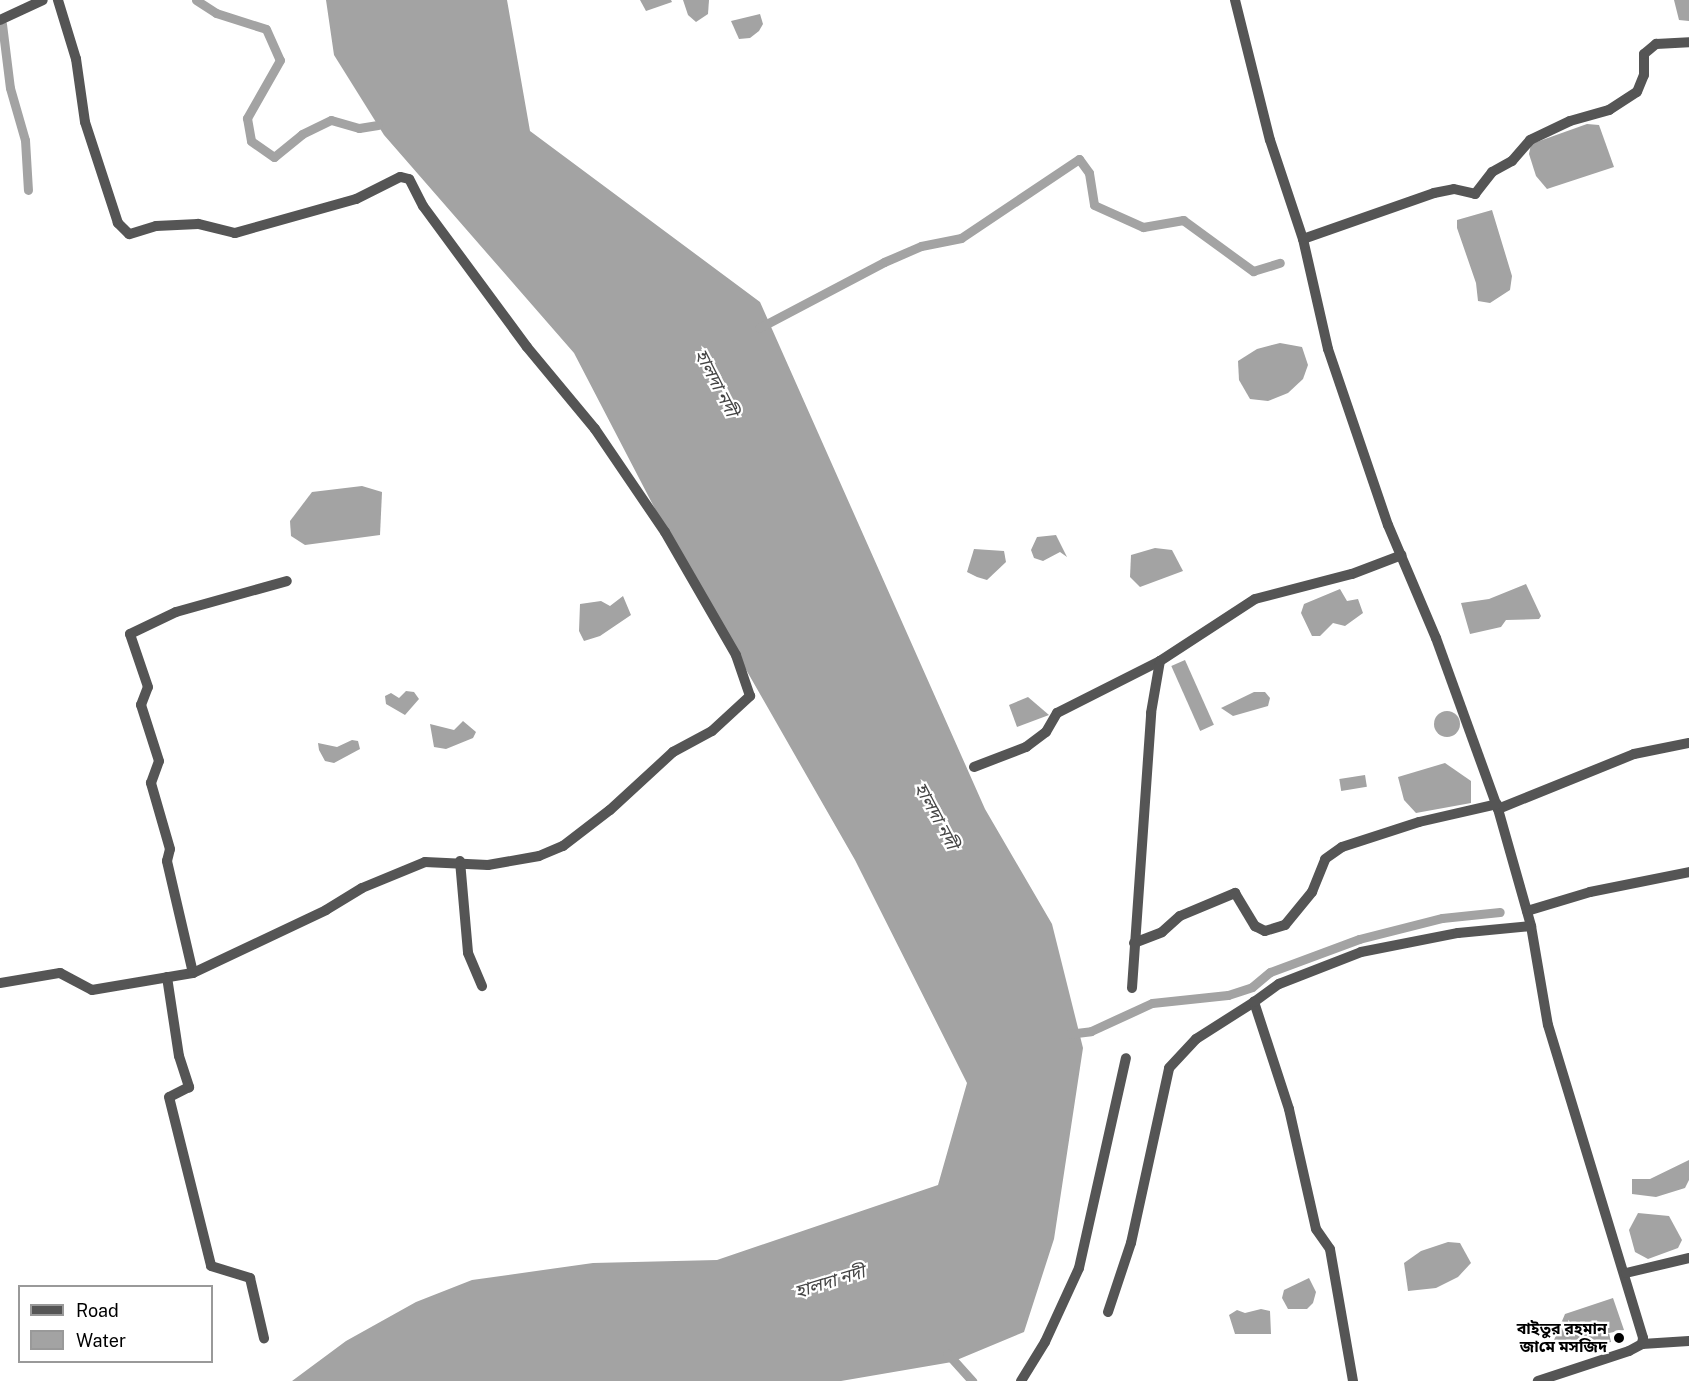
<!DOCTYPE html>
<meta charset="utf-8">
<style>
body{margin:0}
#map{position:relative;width:1689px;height:1381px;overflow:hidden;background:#fff;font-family:"Public Sans","Noto Sans Bengali",sans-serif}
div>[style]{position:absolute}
.water>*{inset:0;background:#a3a3a3;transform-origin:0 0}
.round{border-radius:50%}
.canal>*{height:9px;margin:-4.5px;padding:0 4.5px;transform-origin:4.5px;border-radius:4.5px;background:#a3a3a3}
.minor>*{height:10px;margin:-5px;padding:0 5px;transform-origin:5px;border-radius:5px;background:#555}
.dots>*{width:16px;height:16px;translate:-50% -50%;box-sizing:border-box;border:3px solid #fff;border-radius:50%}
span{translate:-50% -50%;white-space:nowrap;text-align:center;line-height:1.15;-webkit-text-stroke:4.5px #fff;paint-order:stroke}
.poi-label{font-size:16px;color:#000;font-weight:700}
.right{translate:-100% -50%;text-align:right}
.water-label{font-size:18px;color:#444;font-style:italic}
.legend{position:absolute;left:18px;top:1285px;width:195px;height:78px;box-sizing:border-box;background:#fff;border:2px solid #999;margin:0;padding:8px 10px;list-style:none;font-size:18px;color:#000}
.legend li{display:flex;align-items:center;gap:12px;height:30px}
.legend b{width:30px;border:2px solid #999}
</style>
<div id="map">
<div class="water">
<div style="clip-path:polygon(326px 0,507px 0,530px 131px,760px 302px,985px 809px,1052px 924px,1083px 1048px,1054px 1239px,1024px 1332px,952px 1362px,841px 1381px,292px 1381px,346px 1341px,416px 1302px,472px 1280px,593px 1263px,717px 1260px,938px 1185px,967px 1083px,855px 860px,666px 530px,574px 353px,384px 135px,334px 55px)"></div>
<div style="clip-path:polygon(640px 0,671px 0,672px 2px,646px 11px)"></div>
<div style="clip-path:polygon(683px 0,709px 0,708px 14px,696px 22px,688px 15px)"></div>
<div style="clip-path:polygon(1674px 0,1689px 0,1689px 21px,1679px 20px)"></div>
<div style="clip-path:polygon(760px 14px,763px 24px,759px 31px,750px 38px,739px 39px,731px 21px)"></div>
<div style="clip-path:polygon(1587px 124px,1599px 125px,1614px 167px,1547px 189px,1536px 176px,1529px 154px,1531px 144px)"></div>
<div style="clip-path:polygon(1492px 210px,1512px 276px,1510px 290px,1490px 303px,1478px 301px,1476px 283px,1457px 228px,1457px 220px)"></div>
<div style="clip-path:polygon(1280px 343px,1302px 347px,1308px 365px,1303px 379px,1288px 393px,1268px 401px,1250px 399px,1239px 380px,1238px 361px,1257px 349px)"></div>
<div style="clip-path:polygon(362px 486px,382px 492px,380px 535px,305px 545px,291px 536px,290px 521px,312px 492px)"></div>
<div style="clip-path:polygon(1056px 535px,1067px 557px,1060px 552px,1043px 561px,1034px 558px,1031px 550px,1037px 537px)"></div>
<div style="clip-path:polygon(1155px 548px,1172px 550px,1183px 571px,1140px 587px,1130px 577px,1131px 555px)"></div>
<div style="clip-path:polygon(974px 549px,1004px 551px,1006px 562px,987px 580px,977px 577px,967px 572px)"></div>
<div style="clip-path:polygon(1526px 584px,1541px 616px,1539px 619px,1506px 620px,1501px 627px,1470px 634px,1461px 603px,1489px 599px)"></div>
<div style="clip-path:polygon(1340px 589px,1347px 601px,1358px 599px,1363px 613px,1345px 626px,1333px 623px,1320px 636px,1312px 636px,1301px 613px,1304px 604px)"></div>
<div style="clip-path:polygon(623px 596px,631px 615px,600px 636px,584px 641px,579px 631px,580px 604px,601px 601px,610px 606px)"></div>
<div style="left:1185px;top:660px;width:71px;height:15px;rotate:66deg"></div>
<div style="clip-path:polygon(406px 691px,414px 692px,419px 699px,405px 715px,386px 704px,385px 696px,391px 693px,399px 698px)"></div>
<div style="clip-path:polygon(1254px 692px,1265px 692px,1270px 698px,1268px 706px,1233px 716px,1221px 708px)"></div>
<div style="clip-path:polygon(1028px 697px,1049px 715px,1017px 727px,1009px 705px)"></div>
<div class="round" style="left:1434px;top:711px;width:26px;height:26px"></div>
<div style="clip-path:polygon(463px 721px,476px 732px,473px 738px,446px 749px,434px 747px,430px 724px,454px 730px)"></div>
<div style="clip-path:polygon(352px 740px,358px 741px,360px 749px,334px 763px,325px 761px,319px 750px,318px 743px,337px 747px)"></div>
<div style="clip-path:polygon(1445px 763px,1471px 781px,1471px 803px,1416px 813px,1404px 800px,1398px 777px)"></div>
<div style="left:1365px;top:775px;width:12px;height:26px;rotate:81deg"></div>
<div style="clip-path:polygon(1689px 1160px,1689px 1180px,1685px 1188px,1656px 1197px,1632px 1194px,1632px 1179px,1650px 1179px)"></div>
<div style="clip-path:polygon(1638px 1213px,1669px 1216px,1682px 1240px,1678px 1248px,1648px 1259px,1635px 1252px,1629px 1230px)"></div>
<div style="clip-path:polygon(1448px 1242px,1460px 1243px,1471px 1263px,1458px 1277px,1436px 1288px,1408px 1291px,1404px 1263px,1421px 1251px)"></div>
<div style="clip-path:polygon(1309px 1278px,1316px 1292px,1313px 1303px,1307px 1309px,1288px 1309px,1282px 1298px,1284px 1290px)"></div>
<div style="clip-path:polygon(1613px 1298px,1624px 1330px,1609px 1333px,1611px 1342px,1568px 1350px,1560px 1348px,1554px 1340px,1565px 1314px)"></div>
<div style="clip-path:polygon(1261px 1309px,1270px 1311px,1271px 1334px,1235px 1334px,1229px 1315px,1237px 1310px,1245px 1313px)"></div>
</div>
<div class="canal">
<div style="left:196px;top:0;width:24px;rotate:33deg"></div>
<div style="left:216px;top:13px;width:52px;rotate:17.7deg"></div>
<div style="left:266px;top:29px;width:34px;rotate:66deg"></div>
<div style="left:280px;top:60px;width:67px;rotate:119.6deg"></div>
<div style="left:247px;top:118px;width:23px;rotate:80deg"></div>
<div style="left:251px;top:141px;width:28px;rotate:35deg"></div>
<div style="left:274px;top:157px;width:36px;rotate:-39deg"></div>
<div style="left:302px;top:134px;width:32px;rotate:-26deg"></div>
<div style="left:331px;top:120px;width:29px;rotate:16deg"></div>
<div style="left:359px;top:128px;width:19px;rotate:-9deg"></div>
<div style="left:2px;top:24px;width:64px;rotate:82.9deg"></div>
<div style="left:10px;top:88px;width:54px;rotate:73.9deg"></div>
<div style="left:25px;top:140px;width:50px;rotate:86.6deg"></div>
<div style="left:759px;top:328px;width:141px;rotate:-27.8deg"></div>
<div style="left:884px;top:262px;width:40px;rotate:-23.4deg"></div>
<div style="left:921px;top:246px;width:41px;rotate:-11.3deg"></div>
<div style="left:961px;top:238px;width:142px;rotate:-33.8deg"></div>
<div style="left:1079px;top:159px;width:17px;rotate:54deg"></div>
<div style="left:1089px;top:173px;width:32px;rotate:81deg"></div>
<div style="left:1094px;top:205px;width:54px;rotate:24.2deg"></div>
<div style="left:1143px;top:227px;width:41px;rotate:-9.9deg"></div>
<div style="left:1183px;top:220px;width:87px;rotate:36.1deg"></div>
<div style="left:1253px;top:271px;width:28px;rotate:-17deg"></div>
<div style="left:1068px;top:1034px;width:23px;rotate:-7deg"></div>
<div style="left:1091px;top:1031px;width:67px;rotate:-24.7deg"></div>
<div style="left:1152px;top:1003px;width:76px;rotate:-6deg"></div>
<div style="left:1228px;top:995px;width:25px;rotate:-18deg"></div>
<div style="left:1252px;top:987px;width:23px;rotate:-40deg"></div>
<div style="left:1270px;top:972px;width:95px;rotate:-20.3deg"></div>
<div style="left:1359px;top:939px;width:86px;rotate:-14.2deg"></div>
<div style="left:1442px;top:918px;width:58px;rotate:-5.9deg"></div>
<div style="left:947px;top:1353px;width:38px;rotate:48deg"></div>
</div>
<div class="minor">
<div style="left:1235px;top:0;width:144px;rotate:76deg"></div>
<div style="left:1270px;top:140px;width:104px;rotate:71.6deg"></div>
<div style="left:1303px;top:239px;width:113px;rotate:77.2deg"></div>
<div style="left:1328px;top:349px;width:186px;rotate:71.2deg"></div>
<div style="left:1388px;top:525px;width:123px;rotate:67deg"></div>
<div style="left:1436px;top:638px;width:182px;rotate:70.1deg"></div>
<div style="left:1498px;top:809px;width:122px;rotate:74.2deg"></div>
<div style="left:1531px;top:926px;width:100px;rotate:80.3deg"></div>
<div style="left:1548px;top:1025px;width:327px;rotate:73.1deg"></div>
<div style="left:1643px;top:1338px;width:6px;rotate:99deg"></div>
<div style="left:1642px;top:1344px;width:15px;rotate:152deg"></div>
<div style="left:1629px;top:1351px;width:96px;rotate:161.8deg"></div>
<div style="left:0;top:20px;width:47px;rotate:-24.9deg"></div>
<div style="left:1303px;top:239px;width:139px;rotate:-19.3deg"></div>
<div style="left:1434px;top:193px;width:20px;rotate:-11deg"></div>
<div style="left:1454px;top:189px;width:22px;rotate:13deg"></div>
<div style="left:1475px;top:194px;width:28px;rotate:-52deg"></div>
<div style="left:1492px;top:172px;width:23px;rotate:-29deg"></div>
<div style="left:1512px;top:161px;width:28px;rotate:-49deg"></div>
<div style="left:1530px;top:140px;width:44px;rotate:-25.4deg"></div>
<div style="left:1570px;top:121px;width:41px;rotate:-15.8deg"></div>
<div style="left:1609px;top:110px;width:33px;rotate:-33deg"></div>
<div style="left:1637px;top:92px;width:18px;rotate:-68deg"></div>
<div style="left:1644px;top:75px;width:21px;rotate:-90deg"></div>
<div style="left:1644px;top:54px;width:16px;rotate:-40deg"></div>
<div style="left:1656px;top:44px;width:33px;rotate:-3deg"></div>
<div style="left:974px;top:767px;width:56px;rotate:-21deg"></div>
<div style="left:1026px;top:747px;width:25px;rotate:-37deg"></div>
<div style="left:1046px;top:732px;width:22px;rotate:-60deg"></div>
<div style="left:1057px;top:713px;width:115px;rotate:-26.8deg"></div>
<div style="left:1498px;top:809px;width:147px;rotate:-22deg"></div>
<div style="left:1634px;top:754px;width:56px;rotate:-11.3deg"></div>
<div style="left:460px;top:861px;width:92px;rotate:85deg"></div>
<div style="left:468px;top:953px;width:36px;rotate:67deg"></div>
<div style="left:1527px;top:911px;width:66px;rotate:-16.8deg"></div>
<div style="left:1590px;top:892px;width:101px;rotate:-11.4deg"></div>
<div style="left:1134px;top:943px;width:30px;rotate:-21deg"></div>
<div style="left:1162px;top:932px;width:24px;rotate:-42deg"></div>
<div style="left:1180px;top:916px;width:60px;rotate:-22.7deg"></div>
<div style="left:1235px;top:893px;width:39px;rotate:59deg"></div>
<div style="left:1255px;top:926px;width:11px;rotate:27deg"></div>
<div style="left:1265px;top:931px;width:21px;rotate:-17deg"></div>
<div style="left:1285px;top:925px;width:43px;rotate:-50.7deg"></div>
<div style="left:1312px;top:892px;width:35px;rotate:-68deg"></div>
<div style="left:1325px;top:859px;width:21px;rotate:-35deg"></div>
<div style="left:1342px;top:847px;width:81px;rotate:-18deg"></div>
<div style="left:1419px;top:822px;width:80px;rotate:-13deg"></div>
<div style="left:193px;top:973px;width:115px;rotate:-103.1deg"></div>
<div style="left:167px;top:861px;width:12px;rotate:-76deg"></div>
<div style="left:170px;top:849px;width:69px;rotate:-106.1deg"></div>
<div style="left:151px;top:783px;width:23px;rotate:-70deg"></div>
<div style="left:159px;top:761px;width:59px;rotate:-107.8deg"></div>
<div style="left:141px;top:705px;width:19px;rotate:-69deg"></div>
<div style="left:148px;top:687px;width:56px;rotate:-108.8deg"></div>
<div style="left:130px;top:634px;width:51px;rotate:-25.6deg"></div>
<div style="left:176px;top:612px;width:115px;rotate:-15.6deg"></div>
<div style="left:167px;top:977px;width:80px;rotate:81.4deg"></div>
<div style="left:179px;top:1056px;width:33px;rotate:72deg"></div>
<div style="left:189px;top:1087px;width:22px;rotate:153deg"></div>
<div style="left:169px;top:1097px;width:174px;rotate:76deg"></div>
<div style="left:211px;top:1266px;width:41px;rotate:17.1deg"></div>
<div style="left:250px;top:1278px;width:62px;rotate:76.9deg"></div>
<div style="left:0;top:983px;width:61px;rotate:-9.5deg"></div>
<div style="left:60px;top:973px;width:36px;rotate:28deg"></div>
<div style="left:92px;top:990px;width:102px;rotate:-9.6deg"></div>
<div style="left:193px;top:973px;width:147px;rotate:-25.3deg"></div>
<div style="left:326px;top:910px;width:42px;rotate:-31.4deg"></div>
<div style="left:362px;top:888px;width:68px;rotate:-22.4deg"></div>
<div style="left:425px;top:862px;width:63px;rotate:2.7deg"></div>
<div style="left:488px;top:865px;width:52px;rotate:-10deg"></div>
<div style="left:539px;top:856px;width:26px;rotate:-23deg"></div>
<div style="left:563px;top:846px;width:59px;rotate:-37.5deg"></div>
<div style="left:610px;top:810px;width:86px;rotate:-42.6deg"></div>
<div style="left:673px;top:752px;width:44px;rotate:-28.3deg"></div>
<div style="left:712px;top:731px;width:52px;rotate:-42.6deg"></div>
<div style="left:750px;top:696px;width:43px;rotate:-108.9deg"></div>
<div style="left:736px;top:655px;width:142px;rotate:-120deg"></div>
<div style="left:665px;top:532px;width:125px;rotate:-124.2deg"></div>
<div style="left:595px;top:429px;width:107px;rotate:-129.7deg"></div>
<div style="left:527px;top:347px;width:175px;rotate:-126.4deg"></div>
<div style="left:423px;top:206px;width:30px;rotate:-117deg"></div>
<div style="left:409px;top:179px;width:9px;rotate:-167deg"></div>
<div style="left:400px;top:177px;width:49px;rotate:153.4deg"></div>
<div style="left:356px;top:199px;width:126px;rotate:164.3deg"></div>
<div style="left:235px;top:233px;width:38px;rotate:-166deg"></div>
<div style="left:198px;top:224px;width:42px;rotate:177.3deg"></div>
<div style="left:156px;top:226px;width:28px;rotate:163deg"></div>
<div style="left:129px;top:234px;width:16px;rotate:-135deg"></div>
<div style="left:118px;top:223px;width:106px;rotate:-108.1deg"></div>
<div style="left:85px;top:122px;width:64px;rotate:-98.1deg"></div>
<div style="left:76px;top:59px;width:62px;rotate:-107deg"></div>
<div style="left:1132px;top:988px;width:276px;rotate:-86deg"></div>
<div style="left:1151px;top:713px;width:53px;rotate:-80.2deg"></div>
<div style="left:1160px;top:661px;width:113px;rotate:-33.1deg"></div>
<div style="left:1255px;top:599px;width:100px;rotate:-14.5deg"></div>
<div style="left:1352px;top:574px;width:53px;rotate:-20.8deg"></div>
<div style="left:1626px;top:1273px;width:65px;rotate:-13.4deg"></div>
<div style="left:1108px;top:1312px;width:73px;rotate:-71.6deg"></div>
<div style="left:1131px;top:1243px;width:179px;rotate:-77.7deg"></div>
<div style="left:1169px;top:1068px;width:40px;rotate:-47deg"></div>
<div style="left:1196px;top:1039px;width:69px;rotate:-32.5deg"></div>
<div style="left:1642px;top:1344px;width:47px;rotate:-3.7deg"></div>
<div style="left:1021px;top:1381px;width:46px;rotate:-58.4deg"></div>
<div style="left:1045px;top:1342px;width:81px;rotate:-65.3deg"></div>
<div style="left:1079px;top:1268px;width:215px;rotate:-77.4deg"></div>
<div style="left:1353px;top:1381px;width:134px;rotate:-99.9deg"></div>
<div style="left:1330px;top:1249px;width:24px;rotate:-125deg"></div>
<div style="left:1316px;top:1229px;width:123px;rotate:-102.7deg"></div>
<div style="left:1289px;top:1109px;width:113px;rotate:-108.1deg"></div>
<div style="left:1254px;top:1002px;width:31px;rotate:-36deg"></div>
<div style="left:1279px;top:984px;width:88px;rotate:-21.3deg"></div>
<div style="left:1361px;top:952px;width:99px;rotate:-11.1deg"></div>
<div style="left:1458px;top:933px;width:73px;rotate:-5.5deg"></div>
</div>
<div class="dots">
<div style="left:1619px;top:1338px;background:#000"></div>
</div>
<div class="poi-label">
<span class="right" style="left:1607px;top:1338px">বাইতুর রহমান<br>জা‌মে মস‌জিদ</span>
</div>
<div class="water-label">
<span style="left:716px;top:383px;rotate:63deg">হালদা নদী</span>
<span style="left:936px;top:816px;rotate:62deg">হালদা নদী</span>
<span style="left:830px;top:1282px;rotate:-17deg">হালদা নদী</span>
</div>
<ul class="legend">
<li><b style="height:8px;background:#555"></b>Road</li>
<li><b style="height:16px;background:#a3a3a3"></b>Water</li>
</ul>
</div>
